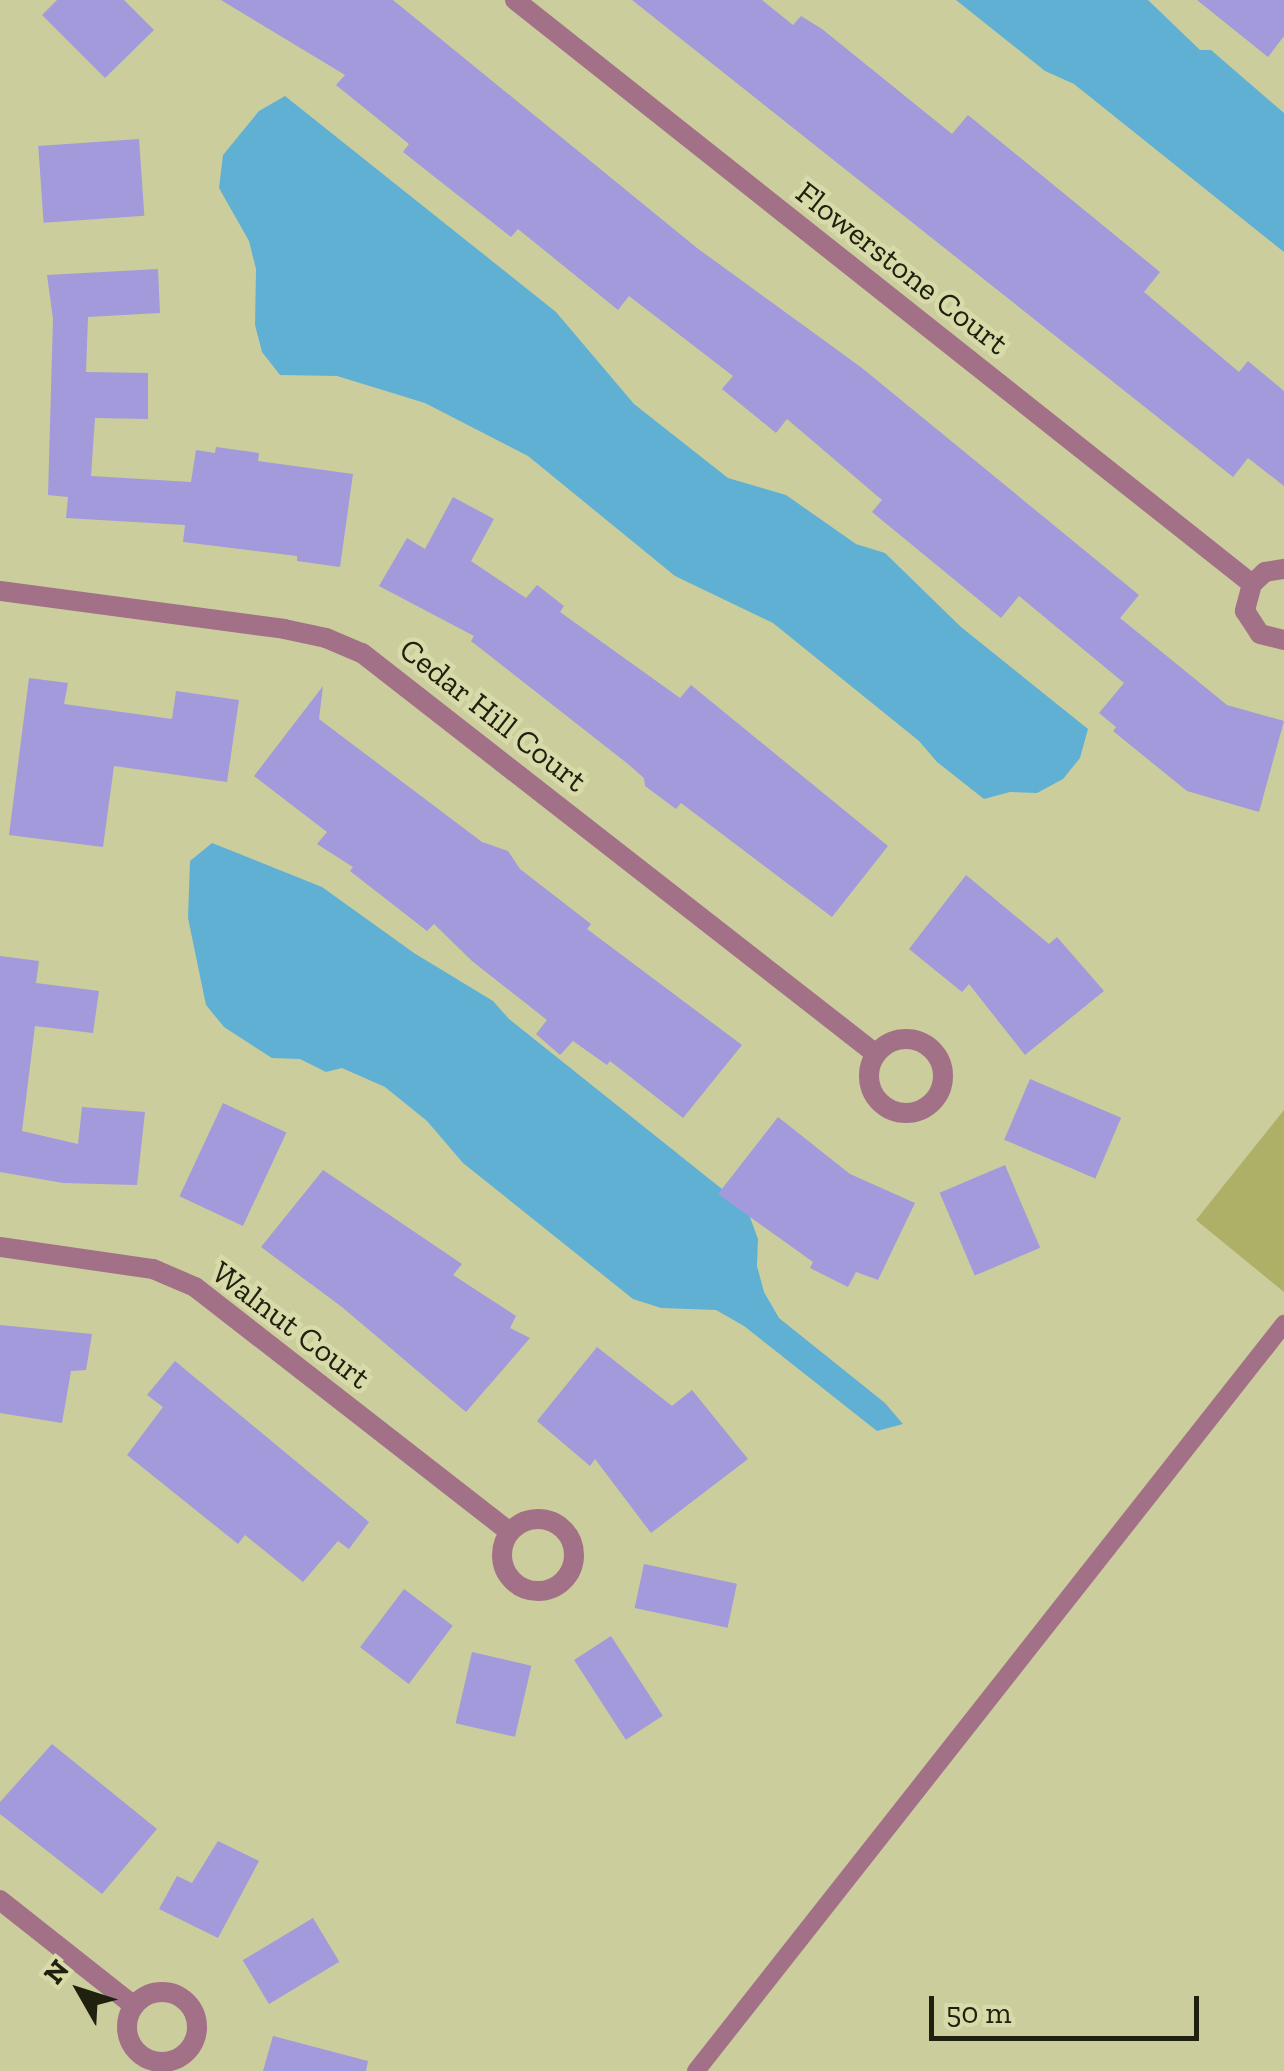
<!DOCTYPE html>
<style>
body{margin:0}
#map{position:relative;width:1284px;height:2071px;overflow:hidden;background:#cbcd9d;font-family:"Zilla Slab",serif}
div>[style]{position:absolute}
.green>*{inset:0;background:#aeb068}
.water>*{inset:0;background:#60b0d4}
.building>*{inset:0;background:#a29adb;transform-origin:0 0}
.service>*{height:18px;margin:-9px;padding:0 9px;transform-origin:9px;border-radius:9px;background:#a27188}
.minor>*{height:20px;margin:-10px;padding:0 10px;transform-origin:10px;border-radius:10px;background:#a27188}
.minor>.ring{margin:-10px;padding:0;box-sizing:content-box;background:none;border:20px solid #a27188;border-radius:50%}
span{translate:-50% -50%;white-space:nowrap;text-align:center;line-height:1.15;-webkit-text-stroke:9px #d8daaa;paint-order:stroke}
.street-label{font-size:32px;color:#20200e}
.north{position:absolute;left:30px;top:1941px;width:100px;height:100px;-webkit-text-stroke:8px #d8daaa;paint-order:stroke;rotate:309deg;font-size:28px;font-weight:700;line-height:40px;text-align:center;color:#20200e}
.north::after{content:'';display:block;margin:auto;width:35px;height:45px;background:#20200e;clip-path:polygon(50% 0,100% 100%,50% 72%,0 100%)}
.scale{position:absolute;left:929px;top:1996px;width:270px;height:45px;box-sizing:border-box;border:5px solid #20200e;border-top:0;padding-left:12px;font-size:30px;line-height:35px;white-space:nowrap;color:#20200e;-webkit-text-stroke:8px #d8daaa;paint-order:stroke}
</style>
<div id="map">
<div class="green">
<div style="clip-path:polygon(1284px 1110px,1284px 1292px,1196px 1220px)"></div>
</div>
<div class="water">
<div style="clip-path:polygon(956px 0,1148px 0,1200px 50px,1211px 50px,1284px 113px,1284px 252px,1074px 84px,1045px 71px)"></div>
<div style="clip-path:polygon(285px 96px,556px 312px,634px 404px,728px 478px,786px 495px,856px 544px,885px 553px,961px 627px,1088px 729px,1080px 758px,1063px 779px,1037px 793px,1010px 792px,984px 799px,937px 762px,919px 741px,773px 623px,675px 576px,528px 456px,425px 403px,337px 376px,280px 375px,262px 352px,255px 325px,256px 269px,249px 241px,219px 188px,223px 155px,259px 111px)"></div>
<div style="clip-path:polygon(212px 843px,322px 887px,414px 953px,493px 1001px,509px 1019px,747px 1209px,758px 1239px,757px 1266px,764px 1292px,779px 1318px,885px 1403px,903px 1424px,877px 1431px,744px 1326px,716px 1310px,661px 1308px,633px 1299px,463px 1163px,427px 1121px,385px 1087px,342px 1068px,326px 1072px,300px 1059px,272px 1058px,224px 1027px,206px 1005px,188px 918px,190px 861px)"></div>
</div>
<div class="building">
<div style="clip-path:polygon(57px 0,124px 0,154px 30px,105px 78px,42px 15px)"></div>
<div style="clip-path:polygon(221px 0,393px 0,697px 248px,862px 368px,1139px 595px,1120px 618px,1227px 705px,1284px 721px,1259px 812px,1187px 791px,1113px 731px,1116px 727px,1099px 713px,1124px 683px,1019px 596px,1001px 618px,872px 512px,882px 500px,787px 419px,776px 433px,722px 389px,733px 376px,629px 296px,618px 310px,518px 229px,511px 237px,403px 152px,409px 144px,336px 85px,345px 75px)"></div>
<div style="clip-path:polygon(632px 0,762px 0,793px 25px,801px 16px,822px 29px,952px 134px,968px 115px,1160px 272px,1144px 292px,1239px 372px,1248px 361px,1284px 391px,1284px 486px,1248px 458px,1233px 477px)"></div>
<div style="clip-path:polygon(1197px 0,1284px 0,1284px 36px,1268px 57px)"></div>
<div style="left:139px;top:139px;width:77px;height:101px;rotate:86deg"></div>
<div style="clip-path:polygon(158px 269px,160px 313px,88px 317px,86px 372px,148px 373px,148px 419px,95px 418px,91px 476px,191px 482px,196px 450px,215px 453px,216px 447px,259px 453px,258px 461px,353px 474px,340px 567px,297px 561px,297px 556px,183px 542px,185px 525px,66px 518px,68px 497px,48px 495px,53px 319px,47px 275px)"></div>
<div style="clip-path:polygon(453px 497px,494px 519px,471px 561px,526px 598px,537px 585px,564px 606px,560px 612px,680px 698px,691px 685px,888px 846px,832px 917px,681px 803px,676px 809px,645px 786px,644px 778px,628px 764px,471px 641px,474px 636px,379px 586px,407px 538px,425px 549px)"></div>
<div style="clip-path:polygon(29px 678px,68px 683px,64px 704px,172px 719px,176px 691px,239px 700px,227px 782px,114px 766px,103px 847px,9px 835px)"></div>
<div style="clip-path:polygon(323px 686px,319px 719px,482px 842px,508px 851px,520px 869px,591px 924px,587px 929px,742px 1045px,683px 1118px,610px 1061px,607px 1065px,573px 1041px,560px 1055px,536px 1034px,547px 1020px,472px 961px,434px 924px,427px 931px,350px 871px,353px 867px,317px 844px,327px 832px,254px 776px)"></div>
<div style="clip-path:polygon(966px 875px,1049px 944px,1057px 937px,1104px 991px,1025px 1055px,969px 984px,962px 992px,909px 949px)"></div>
<div style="clip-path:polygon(0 956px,39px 961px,36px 983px,99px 991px,93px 1033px,35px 1026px,22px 1131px,78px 1144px,82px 1107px,145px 1112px,137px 1185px,63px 1183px,0 1172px)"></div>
<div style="left:1030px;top:1079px;width:99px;height:66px;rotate:23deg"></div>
<div style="left:223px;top:1103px;width:70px;height:103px;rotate:25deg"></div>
<div style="clip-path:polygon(778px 1117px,850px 1174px,915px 1203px,878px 1280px,856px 1272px,848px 1287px,810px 1268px,813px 1262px,718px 1194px)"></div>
<div style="left:1005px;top:1165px;width:90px;height:71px;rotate:67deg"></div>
<div style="clip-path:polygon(323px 1170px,462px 1264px,453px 1275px,516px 1316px,510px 1328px,530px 1338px,466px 1412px,342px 1307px,261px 1247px)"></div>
<div style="clip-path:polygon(0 1325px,92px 1334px,86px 1370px,71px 1371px,62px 1423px,0 1413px)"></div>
<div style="clip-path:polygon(597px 1347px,672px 1406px,692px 1390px,748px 1459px,651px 1533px,595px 1459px,590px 1466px,537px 1421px)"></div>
<div style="clip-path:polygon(175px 1361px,369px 1522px,349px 1549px,338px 1541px,303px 1582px,245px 1535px,238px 1544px,127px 1455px,163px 1407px,147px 1395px)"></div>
<div style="left:644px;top:1564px;width:95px;height:45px;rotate:12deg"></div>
<div style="left:404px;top:1589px;width:61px;height:73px;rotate:37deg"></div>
<div style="left:611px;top:1636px;width:95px;height:44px;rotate:57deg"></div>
<div style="left:472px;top:1652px;width:61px;height:73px;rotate:13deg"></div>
<div style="clip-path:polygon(52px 1744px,157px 1829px,102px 1894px,0 1814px,0 1802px)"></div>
<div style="clip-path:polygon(218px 1841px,259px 1861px,218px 1938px,159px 1909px,177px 1876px,192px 1883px)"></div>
<div style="left:313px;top:1918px;width:51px;height:82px;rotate:59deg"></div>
<div style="clip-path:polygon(273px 2036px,368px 2061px,366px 2071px,263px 2071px)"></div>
</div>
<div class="service">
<div style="left:696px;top:2071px;width:951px;rotate:-51.79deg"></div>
</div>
<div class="minor">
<div style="left:515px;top:0;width:940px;rotate:38.39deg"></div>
<div style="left:1284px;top:569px;width:19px;rotate:171deg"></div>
<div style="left:1265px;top:572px;width:18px;rotate:137deg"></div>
<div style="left:1252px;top:584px;width:28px;rotate:105deg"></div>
<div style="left:1245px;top:611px;width:27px;rotate:57deg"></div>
<div style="left:1260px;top:634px;width:25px;rotate:14deg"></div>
<div style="left:0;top:591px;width:287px;rotate:7.6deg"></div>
<div style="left:284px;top:629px;width:43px;rotate:12.1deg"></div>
<div style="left:326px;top:638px;width:39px;rotate:23deg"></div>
<div style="left:362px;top:653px;width:652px;rotate:37.96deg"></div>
<div class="ring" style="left:869px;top:1039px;width:54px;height:54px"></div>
<div style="left:0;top:1247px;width:155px;rotate:8.2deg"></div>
<div style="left:153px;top:1269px;width:46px;rotate:23.2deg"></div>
<div style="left:195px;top:1287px;width:399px;rotate:37.9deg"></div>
<div class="ring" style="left:502px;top:1519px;width:52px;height:52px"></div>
<div style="left:0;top:1900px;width:171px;rotate:38.3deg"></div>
<div class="ring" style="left:127px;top:1992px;width:50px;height:50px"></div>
</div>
<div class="street-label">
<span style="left:902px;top:268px;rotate:38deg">Flowerstone Court</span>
<span style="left:493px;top:715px;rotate:38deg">Cedar Hill Court</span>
<span style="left:291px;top:1325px;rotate:37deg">Walnut Court</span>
</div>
<div class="north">N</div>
<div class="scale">50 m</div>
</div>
